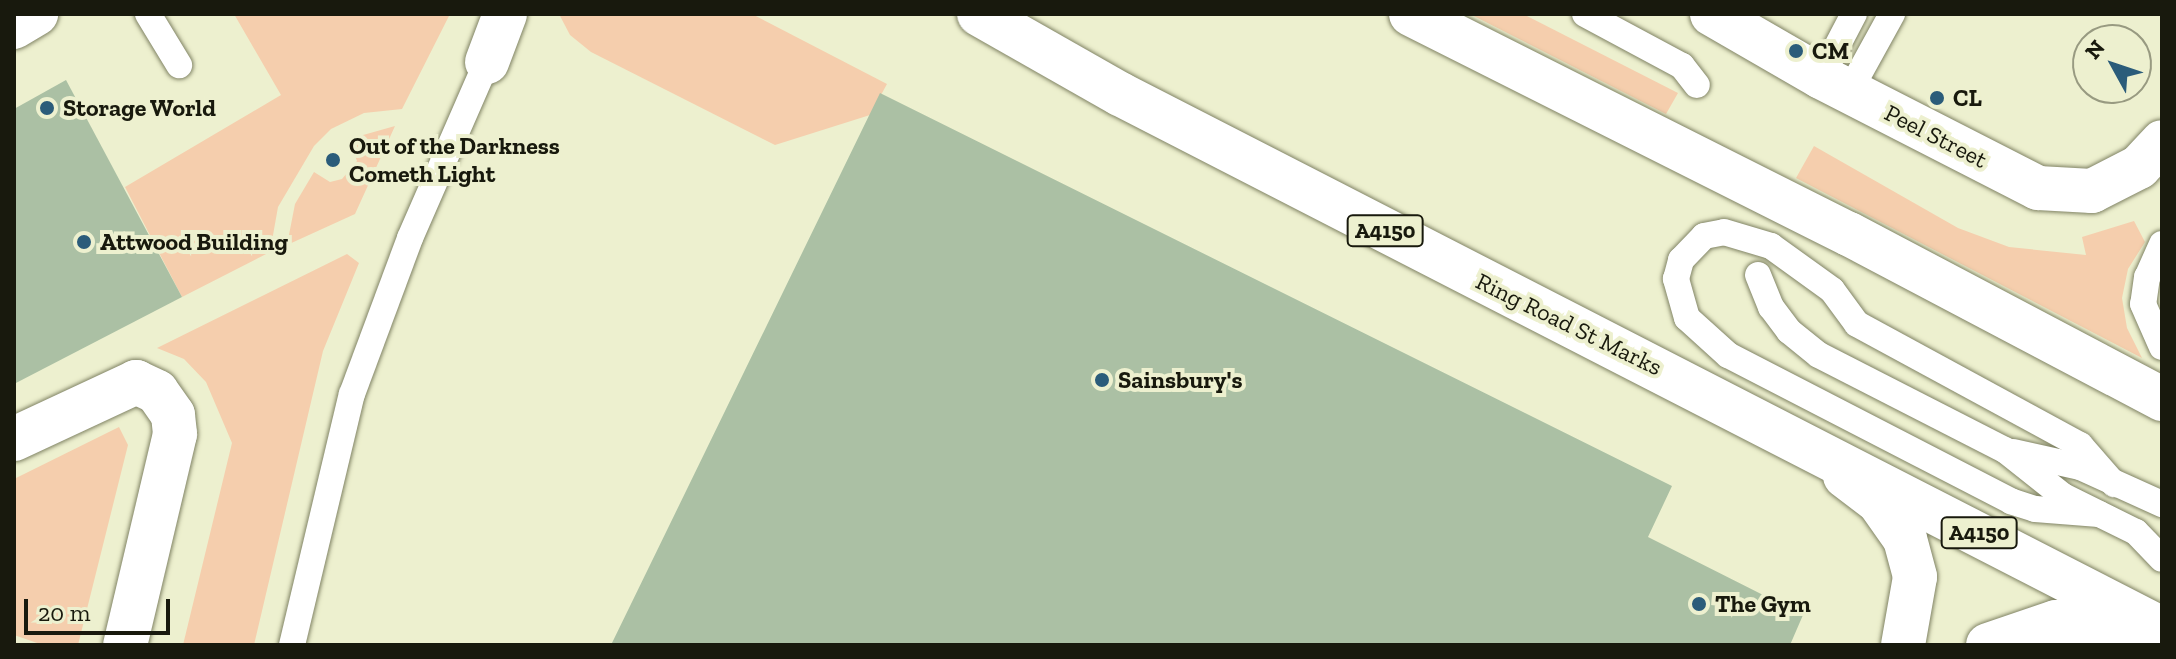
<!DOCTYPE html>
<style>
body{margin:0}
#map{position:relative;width:2176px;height:659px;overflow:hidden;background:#edf0cf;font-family:"Zilla Slab",serif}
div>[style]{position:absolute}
.green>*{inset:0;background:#f5cead}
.building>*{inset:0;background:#abc0a4}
.roads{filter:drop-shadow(0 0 2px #808364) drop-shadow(0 0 2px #808364)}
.service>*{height:26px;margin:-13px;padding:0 13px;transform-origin:13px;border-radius:13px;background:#fff}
.minor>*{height:44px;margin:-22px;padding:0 22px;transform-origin:22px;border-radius:22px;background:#fff}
.trunk>*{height:44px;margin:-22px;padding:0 22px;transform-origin:22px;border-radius:22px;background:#fff}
.dots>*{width:22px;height:22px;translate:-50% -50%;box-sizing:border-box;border:4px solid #edf0cf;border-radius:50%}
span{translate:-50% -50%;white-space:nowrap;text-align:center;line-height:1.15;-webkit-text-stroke:8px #edf0cf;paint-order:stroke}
.shield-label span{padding:2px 6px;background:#edf0cf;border:2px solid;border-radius:6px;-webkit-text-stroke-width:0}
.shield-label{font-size:22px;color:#18190d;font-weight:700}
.poi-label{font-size:24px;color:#18190d;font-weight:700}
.left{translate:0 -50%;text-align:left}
.street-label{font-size:24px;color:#18190d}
.frame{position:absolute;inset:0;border:16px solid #18190d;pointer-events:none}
.north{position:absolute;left:2072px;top:24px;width:80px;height:80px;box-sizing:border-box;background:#edf0cf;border:2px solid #989a81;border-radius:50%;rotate:310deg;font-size:22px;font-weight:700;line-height:32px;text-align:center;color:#18190d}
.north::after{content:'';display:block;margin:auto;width:28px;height:36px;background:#2b5c7a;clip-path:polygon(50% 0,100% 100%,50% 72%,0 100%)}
.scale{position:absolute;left:24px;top:599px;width:146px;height:36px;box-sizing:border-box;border:4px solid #18190d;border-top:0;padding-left:10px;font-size:24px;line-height:28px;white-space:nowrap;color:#18190d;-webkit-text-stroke:6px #edf0cf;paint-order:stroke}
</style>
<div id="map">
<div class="green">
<div style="clip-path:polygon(234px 14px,450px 14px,402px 109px,364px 113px,331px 129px,314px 146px,278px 207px,270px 252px,182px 297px,125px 187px,281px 95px)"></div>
<div style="clip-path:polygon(559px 14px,752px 14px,887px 84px,870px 115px,775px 145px,591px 52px,570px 35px)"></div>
<div style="clip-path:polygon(1470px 14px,1523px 14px,1678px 93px,1666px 114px)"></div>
<div style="clip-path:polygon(395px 126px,355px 214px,287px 245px,295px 204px,314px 172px,330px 182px,342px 179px,357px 161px,349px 139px)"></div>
<div style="clip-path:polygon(1814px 146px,1958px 228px,2009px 247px,2086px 255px,2082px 237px,2134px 221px,2145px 242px,2128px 269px,2122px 298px,2127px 328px,2142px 358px,1796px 178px)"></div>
<div style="clip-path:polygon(347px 254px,359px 263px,323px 351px,254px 645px,183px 645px,232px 443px,206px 382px,184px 359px,157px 348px)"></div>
<div style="clip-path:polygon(119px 427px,128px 445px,78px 645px,43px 645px,14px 635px,14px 479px)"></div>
</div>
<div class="building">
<div style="clip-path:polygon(66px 80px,182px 297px,14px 384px,14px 109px)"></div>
<div style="clip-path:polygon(880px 93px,1672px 486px,1648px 537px,1803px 615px,1790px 645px,611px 645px)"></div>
</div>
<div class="roads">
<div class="service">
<div style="left:148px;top:14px;width:60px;rotate:58.7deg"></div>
<div style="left:1585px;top:14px;width:110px;rotate:28.2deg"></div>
<div style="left:1682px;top:66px;width:24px;rotate:52deg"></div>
<div style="left:1821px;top:77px;width:71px;rotate:-62.4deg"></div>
<div style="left:1849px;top:92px;width:89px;rotate:-61.1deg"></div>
<div style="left:2162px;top:244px;width:36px;rotate:114deg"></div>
<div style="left:2147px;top:277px;width:27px;rotate:98deg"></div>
<div style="left:2143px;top:304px;width:47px;rotate:66.2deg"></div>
<div style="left:1758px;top:275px;width:35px;rotate:68deg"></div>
<div style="left:1771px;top:307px;width:30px;rotate:53deg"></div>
<div style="left:1789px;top:331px;width:38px;rotate:39deg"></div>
<div style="left:1819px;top:355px;width:209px;rotate:27.1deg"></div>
<div style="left:2005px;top:450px;width:74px;rotate:38.4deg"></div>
<div style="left:2063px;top:496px;width:81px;rotate:26.3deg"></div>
<div style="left:2136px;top:532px;width:37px;rotate:46deg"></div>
<div style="left:2013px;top:452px;width:69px;rotate:12.6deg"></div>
<div style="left:2080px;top:467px;width:90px;rotate:24.3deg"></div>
<div style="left:2099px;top:514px;width:64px;rotate:-175.5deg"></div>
<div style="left:2035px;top:509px;width:25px;rotate:-162deg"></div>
<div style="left:2011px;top:501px;width:318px;rotate:-152.7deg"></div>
<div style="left:1728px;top:355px;width:55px;rotate:-137.9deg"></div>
<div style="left:1687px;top:318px;width:41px;rotate:-105.8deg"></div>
<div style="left:1676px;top:279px;width:20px;rotate:-75deg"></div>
<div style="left:1681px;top:260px;width:33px;rotate:-46deg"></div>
<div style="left:1704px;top:236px;width:20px;rotate:-11deg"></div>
<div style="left:1724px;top:232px;width:49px;rotate:16.6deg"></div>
<div style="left:1771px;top:246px;width:75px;rotate:35.8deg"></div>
<div style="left:1832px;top:290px;width:42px;rotate:53.7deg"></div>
<div style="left:1857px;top:324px;width:254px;rotate:28.5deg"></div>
<div style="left:2080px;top:445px;width:52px;rotate:48.9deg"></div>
<div style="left:292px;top:645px;width:258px;rotate:-76.6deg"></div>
<div style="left:352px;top:394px;width:166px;rotate:-69.6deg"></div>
<div style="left:410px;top:238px;width:192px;rotate:-66.4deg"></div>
</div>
<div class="minor">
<div style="left:1712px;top:14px;width:126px;rotate:30deg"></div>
<div style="left:1821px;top:77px;width:244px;rotate:27.1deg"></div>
<div style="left:2038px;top:188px;width:54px;rotate:3.2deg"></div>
<div style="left:2092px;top:191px;width:53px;rotate:-27.1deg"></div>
<div style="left:2139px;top:167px;width:34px;rotate:-47deg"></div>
<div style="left:14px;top:27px;width:26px;rotate:-31deg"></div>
<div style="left:487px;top:62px;width:51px;rotate:-69.4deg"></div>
<div style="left:14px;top:439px;width:135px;rotate:-25deg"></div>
<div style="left:136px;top:382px;width:23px;rotate:25deg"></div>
<div style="left:157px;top:392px;width:28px;rotate:55deg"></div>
<div style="left:173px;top:415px;width:19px;rotate:84deg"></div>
<div style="left:175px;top:434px;width:217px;rotate:103.3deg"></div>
<div style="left:1845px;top:476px;width:43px;rotate:37.4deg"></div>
<div style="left:1879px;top:502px;width:45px;rotate:54.9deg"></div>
<div style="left:1905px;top:539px;width:39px;rotate:75deg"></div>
<div style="left:1915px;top:577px;width:69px;rotate:100deg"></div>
<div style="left:1988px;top:645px;width:72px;rotate:-18.7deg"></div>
<div style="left:2056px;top:622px;width:107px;rotate:8.6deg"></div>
</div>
<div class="trunk">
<div style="left:979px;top:14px;width:162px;rotate:29.6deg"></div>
<div style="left:1120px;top:94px;width:1171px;rotate:27.18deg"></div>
<div style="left:1411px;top:14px;width:490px;rotate:26.7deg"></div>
<div style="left:1849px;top:234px;width:354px;rotate:27.8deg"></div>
</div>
</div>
<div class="dots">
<div style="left:1796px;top:51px;background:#2b5c7a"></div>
<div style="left:1937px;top:98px;background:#2b5c7a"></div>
<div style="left:47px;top:108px;background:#2b5c7a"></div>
<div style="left:333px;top:160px;background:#2b5c7a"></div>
<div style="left:84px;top:242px;background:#2b5c7a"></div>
<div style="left:1102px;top:380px;background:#2b5c7a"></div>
<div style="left:1699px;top:604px;background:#2b5c7a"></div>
</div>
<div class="shield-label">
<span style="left:1385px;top:231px">A4150</span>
<span style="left:1979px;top:533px">A4150</span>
</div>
<div class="poi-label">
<span class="left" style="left:1812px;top:51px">CM</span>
<span class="left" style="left:1953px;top:98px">CL</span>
<span class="left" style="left:63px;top:108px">Storage World</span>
<span class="left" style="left:349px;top:160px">Out of the Darkness<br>Cometh Light</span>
<span class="left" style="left:100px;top:242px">Attwood Building</span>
<span class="left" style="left:1118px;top:380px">Sainsbury's</span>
<span class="left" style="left:1715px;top:604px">The Gym</span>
</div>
<div class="street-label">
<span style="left:1936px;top:136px;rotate:27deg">Peel Street</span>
<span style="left:1569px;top:324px;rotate:26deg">Ring Road St Marks</span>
</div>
<div class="frame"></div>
<div class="north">N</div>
<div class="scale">20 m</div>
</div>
